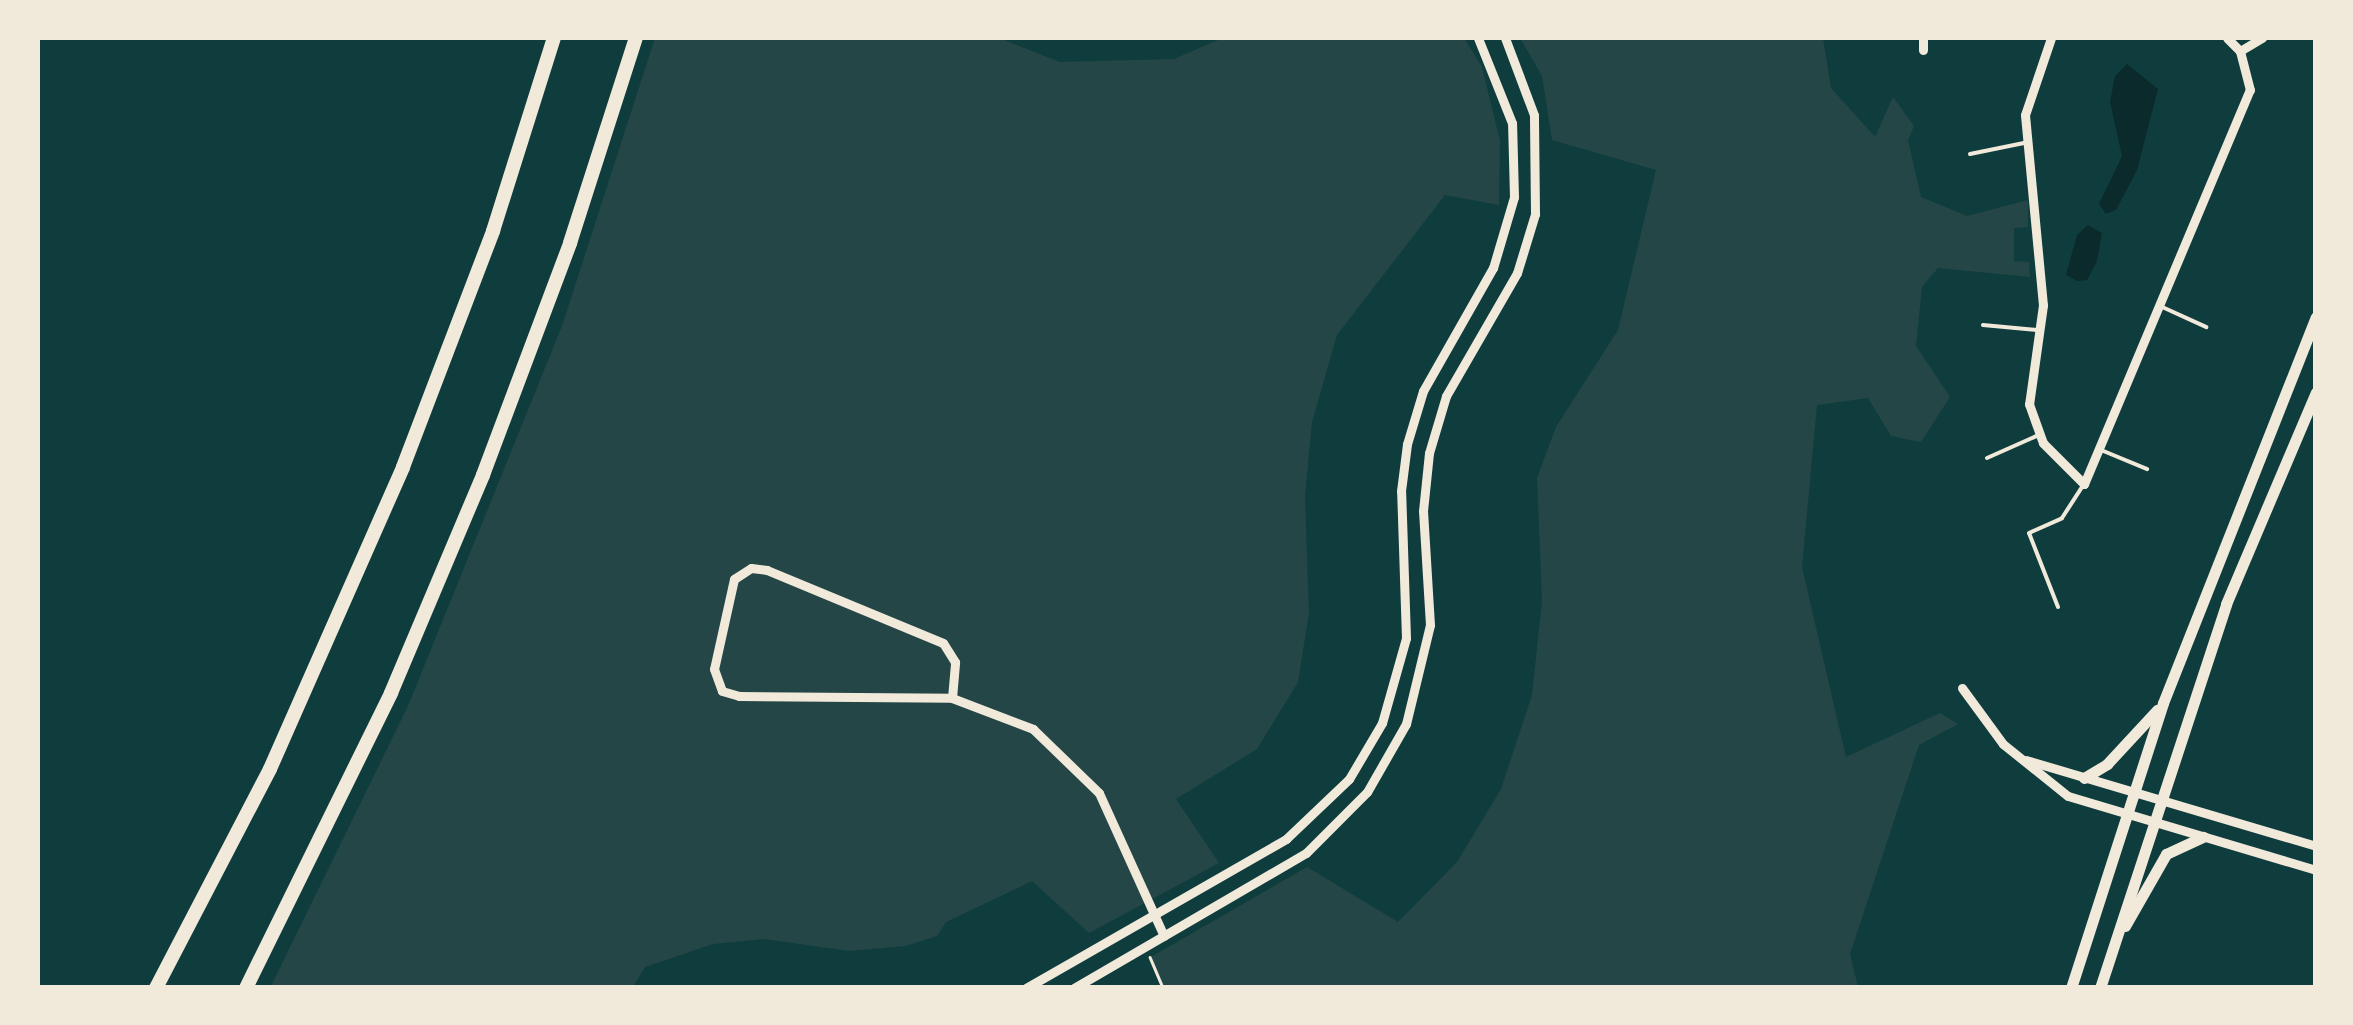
<!DOCTYPE html>
<style>
body{margin:0}
#map{position:relative;width:2353px;height:1025px;overflow:hidden;background:#0f3d3e;font-family:"Titillium Web",sans-serif}
div>[style]{position:absolute}
.green>*{inset:0;background:#244646}
.water>*{inset:0;background:#0a2a2b}
.path>*{height:2.5px;margin:-1.25px;padding:0 1.25px;transform-origin:1.25px;border-radius:1.25px;background:#f1e9da}
.service>*{height:4px;margin:-2px;padding:0 2px;transform-origin:2px;border-radius:2px;background:#f1e9da}
.minor>*{height:9px;margin:-4.5px;padding:0 4.5px;transform-origin:4.5px;border-radius:4.5px;background:#f1e9da}
.secondary>*{height:11px;margin:-5.5px;padding:0 5.5px;transform-origin:5.5px;border-radius:5.5px;background:#f1e9da}
.trunk>*{height:14px;margin:-7px;padding:0 7px;transform-origin:7px;border-radius:7px;background:#f1e9da}
span{translate:-50% -50%;white-space:nowrap;text-align:center;line-height:1.15;-webkit-text-stroke:8px #f1e9da;paint-order:stroke}
.frame{position:absolute;inset:0;border:40px solid #f1e9da;pointer-events:none}
</style>
<div id="map">
<div class="green">
<div style="clip-path:polygon(655px 38px,999px 38px,1060px 62px,1174px 59px,1223px 38px,1464px 38px,1482px 67px,1500px 141px,1499px 205px,1445px 195px,1337px 335px,1312px 422px,1305px 496px,1309px 613px,1298px 682px,1257px 749px,1176px 799px,1219px 863px,1089px 933px,1032px 881px,946px 922px,937px 936px,905px 946px,849px 951px,764px 939px,713px 944px,645px 967px,633px 987px,270px 988px,408px 706px,562px 326px)"></div>
<div style="clip-path:polygon(1520px 38px,1823px 38px,1831px 88px,1875px 137px,1893px 97px,1914px 126px,1908px 140px,1921px 197px,1967px 216px,2028px 200px,2028px 227px,2014px 228px,2014px 261px,2029px 262px,2030px 277px,1938px 268px,1922px 287px,1916px 346px,1950px 397px,1921px 442px,1891px 436px,1868px 398px,1817px 405px,1802px 567px,1846px 757px,1940px 713px,1958px 724px,1919px 745px,1850px 954px,1858px 987px,1165px 988px,1151px 957px,1307px 867px,1398px 922px,1457px 862px,1501px 789px,1532px 695px,1542px 601px,1537px 478px,1556px 427px,1618px 330px,1656px 170px,1552px 140px,1542px 76px)"></div>
</div>
<div class="water">
<div style="clip-path:polygon(2127px 64px,2158px 89px,2137px 170px,2116px 210px,2106px 214px,2099px 204px,2122px 156px,2110px 102px,2115px 76px)"></div>
<div style="clip-path:polygon(2088px 225px,2102px 233px,2097px 261px,2087px 280px,2077px 281px,2066px 275px,2077px 235px)"></div>
</div>
<div class="path">
<div style="left:1150px;top:957px;width:34px;rotate:67deg"></div>
</div>
<div class="service">
<div style="left:1970px;top:154px;width:55px;rotate:-11.5deg"></div>
<div style="left:2160px;top:306px;width:51px;rotate:24.5deg"></div>
<div style="left:1983px;top:325px;width:54px;rotate:5.3deg"></div>
<div style="left:2101px;top:450px;width:50px;rotate:22.4deg"></div>
<div style="left:1987px;top:458px;width:57px;rotate:-23.9deg"></div>
<div style="left:2058px;top:607px;width:79px;rotate:-111.4deg"></div>
<div style="left:2029px;top:533px;width:36px;rotate:-24deg"></div>
<div style="left:2062px;top:518px;width:40px;rotate:-57.1deg"></div>
</div>
<div class="minor">
<div style="left:2051px;top:38px;width:81px;rotate:108.7deg"></div>
<div style="left:2025px;top:115px;width:191px;rotate:84.6deg"></div>
<div style="left:2043px;top:305px;width:100px;rotate:98deg"></div>
<div style="left:2029px;top:404px;width:41px;rotate:70.3deg"></div>
<div style="left:2043px;top:443px;width:58px;rotate:45deg"></div>
<div style="left:2084px;top:484px;width:428px;rotate:-67.2deg"></div>
<div style="left:2250px;top:90px;width:40px;rotate:-104.4deg"></div>
<div style="left:2240px;top:51px;width:18px;rotate:-135deg"></div>
<div style="left:1923px;top:50px;width:12px;rotate:-90deg"></div>
<div style="left:2240px;top:51px;width:26px;rotate:-31deg"></div>
<div style="left:1962px;top:688px;width:69px;rotate:53.8deg"></div>
<div style="left:2003px;top:744px;width:83px;rotate:38.7deg"></div>
<div style="left:2068px;top:796px;width:259px;rotate:16.6deg"></div>
<div style="left:952px;top:698px;width:36px;rotate:-85deg"></div>
<div style="left:955px;top:662px;width:22px;rotate:-122deg"></div>
<div style="left:943px;top:643px;width:191px;rotate:-157.5deg"></div>
<div style="left:767px;top:570px;width:16px;rotate:-173deg"></div>
<div style="left:751px;top:568px;width:20px;rotate:147deg"></div>
<div style="left:734px;top:579px;width:92px;rotate:102.5deg"></div>
<div style="left:714px;top:669px;width:23px;rotate:70deg"></div>
<div style="left:722px;top:691px;width:18px;rotate:16deg"></div>
<div style="left:739px;top:696px;width:213px;rotate:0.5deg"></div>
<div style="left:952px;top:698px;width:87px;rotate:20.9deg"></div>
<div style="left:1033px;top:729px;width:92px;rotate:44.1deg"></div>
<div style="left:1099px;top:793px;width:157px;rotate:65.6deg"></div>
<div style="left:2026px;top:760px;width:302px;rotate:16.5deg"></div>
<div style="left:1026px;top:988px;width:300px;rotate:-29.8deg"></div>
<div style="left:1286px;top:839px;width:87px;rotate:-43.6deg"></div>
<div style="left:1349px;top:779px;width:65px;rotate:-59.5deg"></div>
<div style="left:1382px;top:723px;width:88px;rotate:-74.2deg"></div>
<div style="left:1406px;top:638px;width:147px;rotate:-91.9deg"></div>
<div style="left:1401px;top:491px;width:47px;rotate:-82.7deg"></div>
<div style="left:1407px;top:444px;width:55px;rotate:-73.2deg"></div>
<div style="left:1423px;top:391px;width:142px;rotate:-60.4deg"></div>
<div style="left:1493px;top:268px;width:74px;rotate:-73.5deg"></div>
<div style="left:1514px;top:197px;width:74px;rotate:-91.5deg"></div>
<div style="left:1512px;top:123px;width:92px;rotate:-111.8deg"></div>
<div style="left:1074px;top:988px;width:268px;rotate:-30.2deg"></div>
<div style="left:1306px;top:853px;width:86px;rotate:-45deg"></div>
<div style="left:1367px;top:792px;width:78px;rotate:-60.2deg"></div>
<div style="left:1406px;top:724px;width:102px;rotate:-76.4deg"></div>
<div style="left:1430px;top:625px;width:114px;rotate:-93.5deg"></div>
<div style="left:1423px;top:511px;width:58px;rotate:-84.1deg"></div>
<div style="left:1429px;top:453px;width:59px;rotate:-73.4deg"></div>
<div style="left:1446px;top:396px;width:142px;rotate:-60deg"></div>
<div style="left:1517px;top:273px;width:62px;rotate:-73deg"></div>
<div style="left:1535px;top:214px;width:99px;rotate:-90.6deg"></div>
<div style="left:1534px;top:115px;width:82px;rotate:-110.6deg"></div>
</div>
<div class="secondary">
<div style="left:2084px;top:778px;width:27px;rotate:-31deg"></div>
<div style="left:2107px;top:764px;width:74px;rotate:-47.2deg"></div>
<div style="left:2125px;top:926px;width:83px;rotate:-60.3deg"></div>
<div style="left:2166px;top:854px;width:41px;rotate:-24.7deg"></div>
<div style="left:2071px;top:988px;width:299px;rotate:-72.1deg"></div>
<div style="left:2163px;top:703px;width:415px;rotate:-68.4deg"></div>
<div style="left:2100px;top:988px;width:404px;rotate:-71.8deg"></div>
<div style="left:2226px;top:604px;width:230px;rotate:-67deg"></div>
</div>
<div class="trunk">
<div style="left:156px;top:988px;width:247px;rotate:-62.5deg"></div>
<div style="left:270px;top:769px;width:330px;rotate:-66.2deg"></div>
<div style="left:403px;top:467px;width:253px;rotate:-69.1deg"></div>
<div style="left:493px;top:231px;width:202px;rotate:-72.5deg"></div>
<div style="left:246px;top:988px;width:329px;rotate:-63.8deg"></div>
<div style="left:391px;top:693px;width:237px;rotate:-67.1deg"></div>
<div style="left:483px;top:475px;width:248px;rotate:-69.4deg"></div>
<div style="left:570px;top:243px;width:215px;rotate:-72.2deg"></div>
</div>
<div class="frame"></div>
</div>
